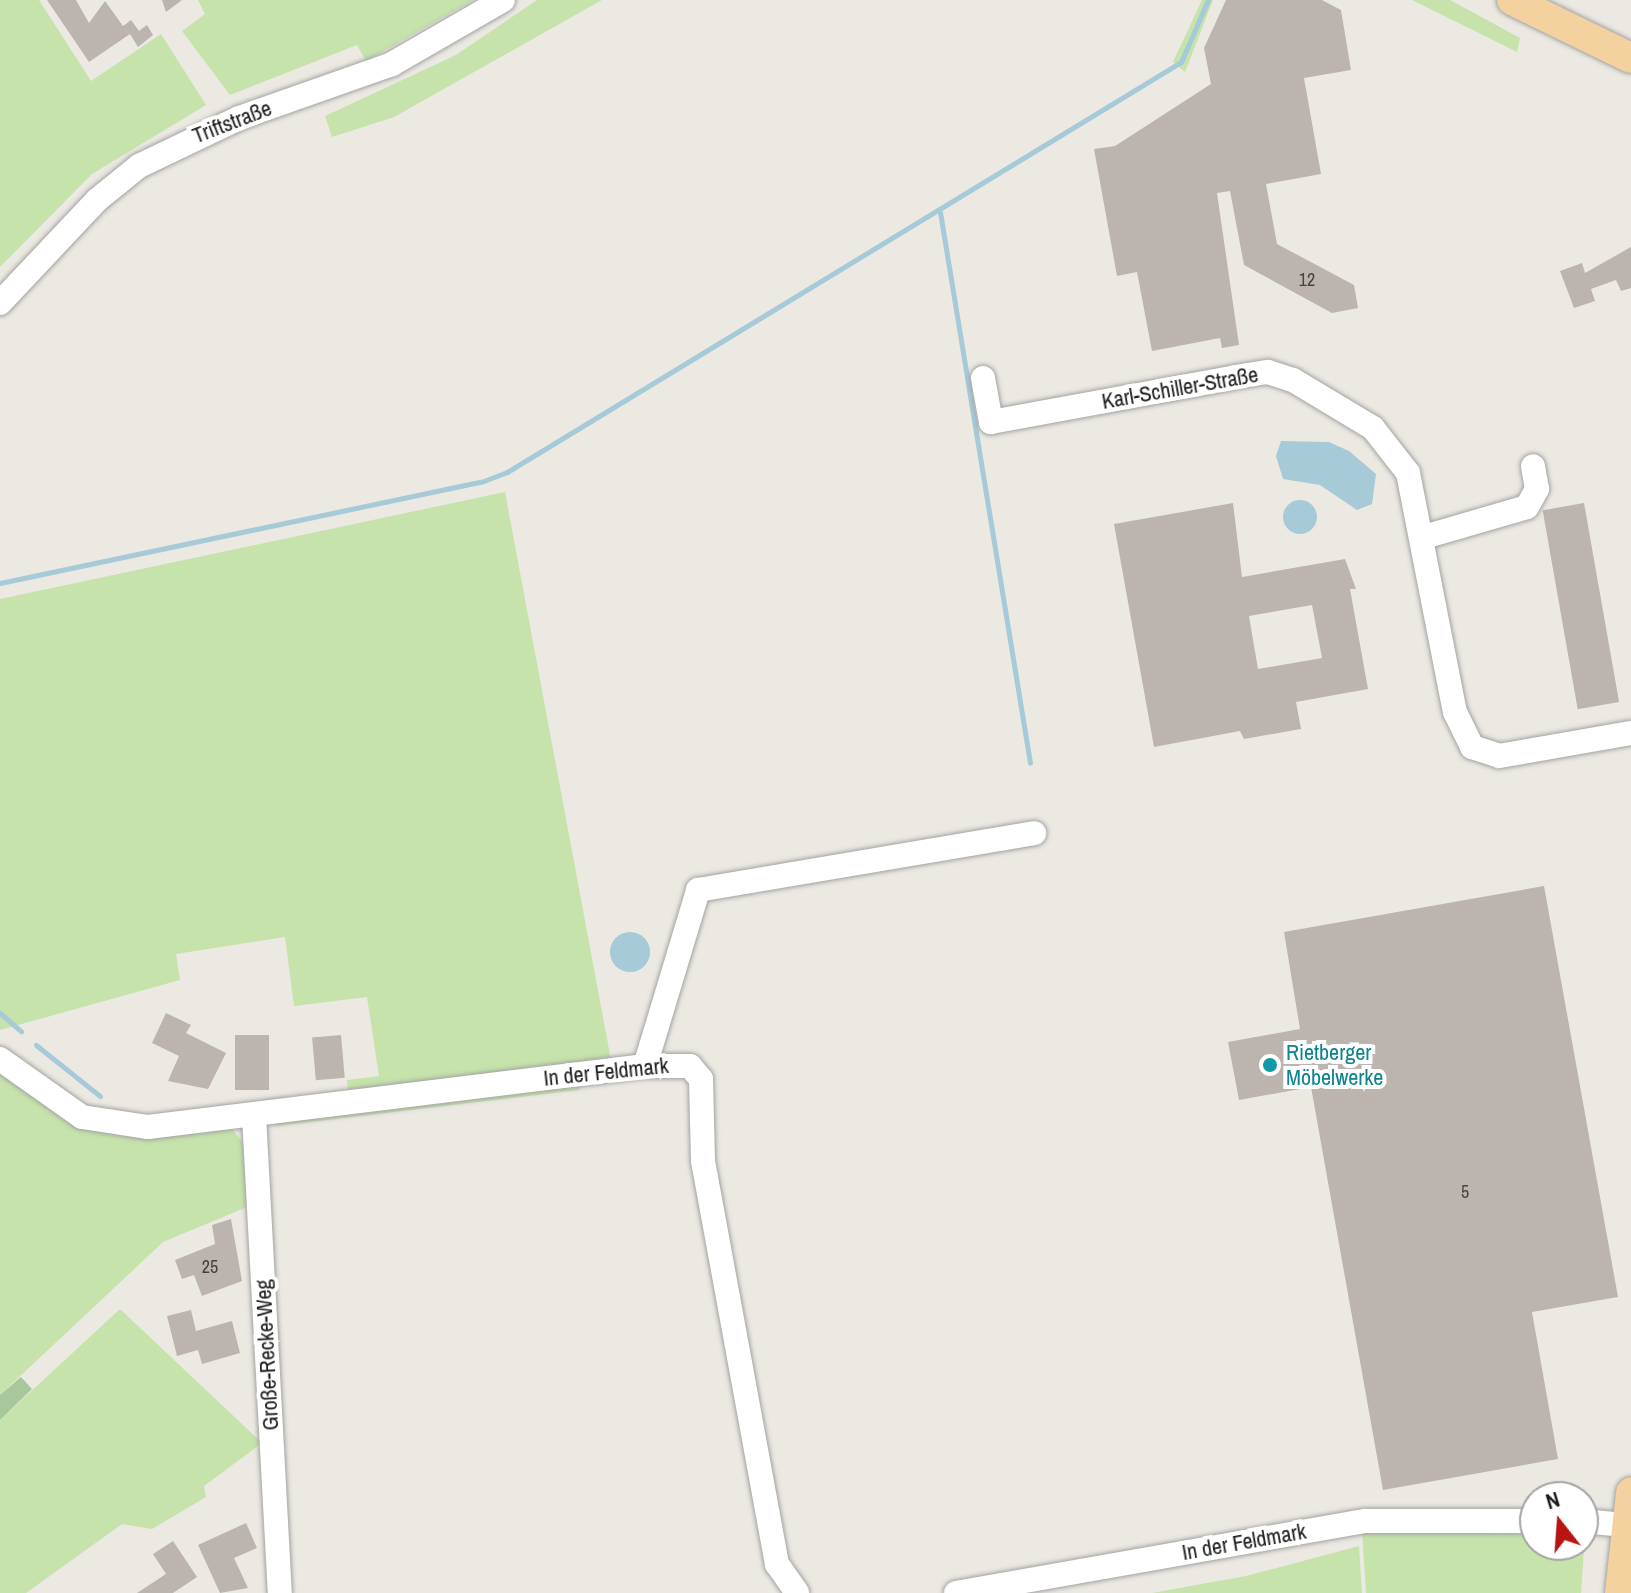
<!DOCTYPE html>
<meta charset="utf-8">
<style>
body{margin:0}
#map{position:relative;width:1631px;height:1593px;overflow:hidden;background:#ece9e2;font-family:"Archivo Narrow",sans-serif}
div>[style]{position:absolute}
.grass>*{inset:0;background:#c5e3ab}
.forest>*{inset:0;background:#a6c89a}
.water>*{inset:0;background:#a6cad7}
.round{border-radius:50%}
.stream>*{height:5px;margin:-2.5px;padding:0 2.5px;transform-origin:2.5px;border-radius:2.5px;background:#a6cad7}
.building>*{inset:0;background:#bcb5af;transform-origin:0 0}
.roads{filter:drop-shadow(0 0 2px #a3a3a3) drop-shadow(0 0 2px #a3a3a3)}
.minor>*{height:24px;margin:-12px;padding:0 12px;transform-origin:12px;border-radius:12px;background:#fff}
.major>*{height:30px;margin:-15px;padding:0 15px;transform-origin:15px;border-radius:15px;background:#f3d2a0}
.dots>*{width:22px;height:22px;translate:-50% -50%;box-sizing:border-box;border:4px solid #fff;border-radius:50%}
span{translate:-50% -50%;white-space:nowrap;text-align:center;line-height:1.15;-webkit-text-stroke:8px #fff;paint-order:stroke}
.number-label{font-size:18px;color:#444241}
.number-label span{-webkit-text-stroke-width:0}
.street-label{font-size:22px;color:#1c1c1c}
.culture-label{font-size:22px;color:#0d838f}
.left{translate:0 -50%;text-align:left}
.north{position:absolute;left:1519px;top:1481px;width:80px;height:80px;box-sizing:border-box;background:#fff;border:2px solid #a4a4a4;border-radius:50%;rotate:343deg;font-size:22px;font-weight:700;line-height:32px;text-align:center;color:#1c1c1c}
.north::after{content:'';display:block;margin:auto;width:28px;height:36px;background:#b71511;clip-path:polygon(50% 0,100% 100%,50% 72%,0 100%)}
</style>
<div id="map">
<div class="grass">
<div style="clip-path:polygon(0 0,39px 0,91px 81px,161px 34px,206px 105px,92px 174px,0 267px)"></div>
<div style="clip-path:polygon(198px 0,473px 0,366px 61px,357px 45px,230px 95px,182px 31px,205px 14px)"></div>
<div style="clip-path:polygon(537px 0,602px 0,394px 117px,332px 137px,325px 116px,456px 55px)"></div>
<div style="clip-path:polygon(1202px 0,1213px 0,1185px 72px,1173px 62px)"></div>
<div style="clip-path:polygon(1412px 0,1450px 0,1520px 38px,1517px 52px)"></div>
<div style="clip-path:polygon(505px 492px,611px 1060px,348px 1095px,347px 1080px,379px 1076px,367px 997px,294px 1006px,285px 937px,176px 954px,180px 980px,0 1030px,0 599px)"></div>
<div style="clip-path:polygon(0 1071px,76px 1124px,231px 1128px,246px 1146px,247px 1207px,163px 1242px,0 1395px)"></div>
<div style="clip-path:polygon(577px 1081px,580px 1090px,276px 1126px,278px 1119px)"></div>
<div style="clip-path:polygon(120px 1309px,262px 1443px,204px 1486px,206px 1497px,152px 1529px,122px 1524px,26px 1593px,0 1593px,0 1420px)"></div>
<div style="clip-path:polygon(1362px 1531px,1535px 1534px,1535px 1545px,1583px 1545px,1585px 1535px,1581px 1593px,1366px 1593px)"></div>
<div style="clip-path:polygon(1359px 1546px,1362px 1593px,1152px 1593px,1246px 1576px)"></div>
</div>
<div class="forest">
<div style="clip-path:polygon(21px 1377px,32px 1389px,0 1420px,0 1395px)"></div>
</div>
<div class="water">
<div style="clip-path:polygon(1281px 441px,1329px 442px,1349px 451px,1376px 474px,1372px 504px,1357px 510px,1320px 485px,1283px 479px,1276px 456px)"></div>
<div class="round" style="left:1283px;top:500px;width:34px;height:34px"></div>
<div class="round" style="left:610px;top:932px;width:40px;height:40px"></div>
</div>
<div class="stream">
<div style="left:940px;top:212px;width:558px;rotate:80.72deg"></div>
<div style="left:0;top:583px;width:491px;rotate:-11.9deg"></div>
<div style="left:481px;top:482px;width:28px;rotate:-21deg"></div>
<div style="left:507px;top:472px;width:789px;rotate:-31.31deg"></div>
<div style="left:1181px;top:62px;width:68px;rotate:-66.5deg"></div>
<div style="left:0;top:1013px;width:28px;rotate:41deg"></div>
<div style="left:36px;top:1045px;width:82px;rotate:38.6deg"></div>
</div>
<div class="building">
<div style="clip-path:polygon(47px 0,76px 0,89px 23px,105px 1px,123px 26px,131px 20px,139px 31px,147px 25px,153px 35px,138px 47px,130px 34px,89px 62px)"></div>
<div style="clip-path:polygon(162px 0,182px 0,166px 12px)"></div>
<div style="clip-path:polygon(1226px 0,1322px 0,1341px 10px,1351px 70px,1304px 78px,1321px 174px,1266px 184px,1277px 244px,1354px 285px,1358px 308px,1332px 313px,1244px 265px,1230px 191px,1217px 193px,1239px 345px,1222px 348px,1220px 338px,1152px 351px,1137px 272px,1117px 276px,1094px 149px,1115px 146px,1211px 84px,1204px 48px)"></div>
<div style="clip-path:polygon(1631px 247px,1631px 288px,1621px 291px,1616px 280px,1591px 289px,1595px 301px,1574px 308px,1560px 271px,1582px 263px,1585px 273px)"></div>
<div style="clip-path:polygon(evenodd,1233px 503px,1242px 577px,1345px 559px,1356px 589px,1350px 589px,1368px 689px,1296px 702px,1301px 729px,1244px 739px,1240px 731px,1154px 747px,1114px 524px,1233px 503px,1312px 605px,1322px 658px,1258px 669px,1249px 616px,1312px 605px)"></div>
<div style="left:1584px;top:503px;width:202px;height:42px;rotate:80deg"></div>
<div style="clip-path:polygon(1544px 886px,1618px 1297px,1532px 1312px,1558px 1459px,1383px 1490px,1311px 1087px,1239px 1100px,1228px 1042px,1300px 1029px,1284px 932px)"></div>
<div style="clip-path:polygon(166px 1013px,191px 1025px,186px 1033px,226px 1053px,208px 1089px,168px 1081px,179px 1056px,152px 1043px)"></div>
<div style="left:235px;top:1035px;width:34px;height:55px"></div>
<div style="left:341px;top:1035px;width:43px;height:29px;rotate:85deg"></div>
<div style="clip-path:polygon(231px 1219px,242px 1281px,202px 1296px,194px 1275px,182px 1279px,175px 1260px,215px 1244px,212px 1225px)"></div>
<div style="clip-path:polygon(191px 1310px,196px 1331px,232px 1321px,240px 1353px,202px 1364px,198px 1350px,177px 1356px,167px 1316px)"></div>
<div style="clip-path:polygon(246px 1523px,257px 1548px,234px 1558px,248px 1588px,220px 1593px,198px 1545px)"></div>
<div style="clip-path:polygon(173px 1541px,197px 1577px,173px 1593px,137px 1593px,166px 1574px,153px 1554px)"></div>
</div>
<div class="roads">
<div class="minor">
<div style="left:0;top:303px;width:141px;rotate:-46.7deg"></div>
<div style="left:97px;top:200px;width:54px;rotate:-39deg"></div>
<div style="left:139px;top:166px;width:111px;rotate:-25.6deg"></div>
<div style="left:239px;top:118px;width:162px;rotate:-19.4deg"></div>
<div style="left:392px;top:64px;width:128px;rotate:-30deg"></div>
<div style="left:983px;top:378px;width:45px;rotate:79.7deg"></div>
<div style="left:991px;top:422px;width:248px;rotate:-10.4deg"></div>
<div style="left:1235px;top:377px;width:33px;rotate:-9deg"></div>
<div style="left:1268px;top:372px;width:26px;rotate:18deg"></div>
<div style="left:1293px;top:380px;width:93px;rotate:31deg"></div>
<div style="left:1373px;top:428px;width:57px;rotate:52.1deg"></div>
<div style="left:1408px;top:473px;width:244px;rotate:78.9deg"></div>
<div style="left:1455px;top:712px;width:39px;rotate:64deg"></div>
<div style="left:1472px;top:747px;width:28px;rotate:18deg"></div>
<div style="left:1499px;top:756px;width:134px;rotate:-9.9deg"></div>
<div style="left:1424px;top:537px;width:107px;rotate:-16.2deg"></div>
<div style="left:1527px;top:507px;width:21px;rotate:-61deg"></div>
<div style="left:1537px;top:489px;width:23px;rotate:-100deg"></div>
<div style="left:0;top:1059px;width:100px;rotate:35.3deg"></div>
<div style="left:82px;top:1117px;width:67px;rotate:8.6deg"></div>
<div style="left:148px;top:1127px;width:501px;rotate:-7deg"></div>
<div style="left:645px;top:1066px;width:45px"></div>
<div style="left:690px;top:1066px;width:17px;rotate:50deg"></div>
<div style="left:701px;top:1079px;width:82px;rotate:88.6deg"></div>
<div style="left:703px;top:1161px;width:410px;rotate:79.6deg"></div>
<div style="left:777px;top:1564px;width:35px;rotate:55deg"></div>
<div style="left:645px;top:1066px;width:184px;rotate:-73.2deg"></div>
<div style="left:698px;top:890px;width:341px;rotate:-9.6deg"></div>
<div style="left:254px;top:1116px;width:478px;rotate:86.9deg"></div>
<div style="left:1583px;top:1521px;width:41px;rotate:5.6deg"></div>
<div style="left:956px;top:1593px;width:415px;rotate:-10deg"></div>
<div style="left:1365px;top:1521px;width:170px"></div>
</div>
<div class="major">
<div style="left:1512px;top:0;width:132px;rotate:26deg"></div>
<div style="left:1620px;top:1593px;width:101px;rotate:-83.7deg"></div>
</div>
</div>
<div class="dots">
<div style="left:1270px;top:1065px;background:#0f9aa8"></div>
</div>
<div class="number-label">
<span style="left:1307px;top:280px">12</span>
<span style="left:1465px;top:1192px">5</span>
<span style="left:210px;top:1267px">25</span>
</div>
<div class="street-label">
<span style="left:232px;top:122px;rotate:-21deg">Triftstraße</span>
<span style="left:1180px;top:388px;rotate:-10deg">Karl-Schiller-Straße</span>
<span style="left:606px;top:1072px;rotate:-6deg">In der Feldmark</span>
<span style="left:267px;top:1355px;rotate:-93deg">Große-Recke-Weg</span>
<span style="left:1244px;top:1542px;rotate:-10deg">In der Feldmark</span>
</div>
<div class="culture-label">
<span class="left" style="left:1286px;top:1065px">Rietberger<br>Möbelwerke</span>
</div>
<div class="north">N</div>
</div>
